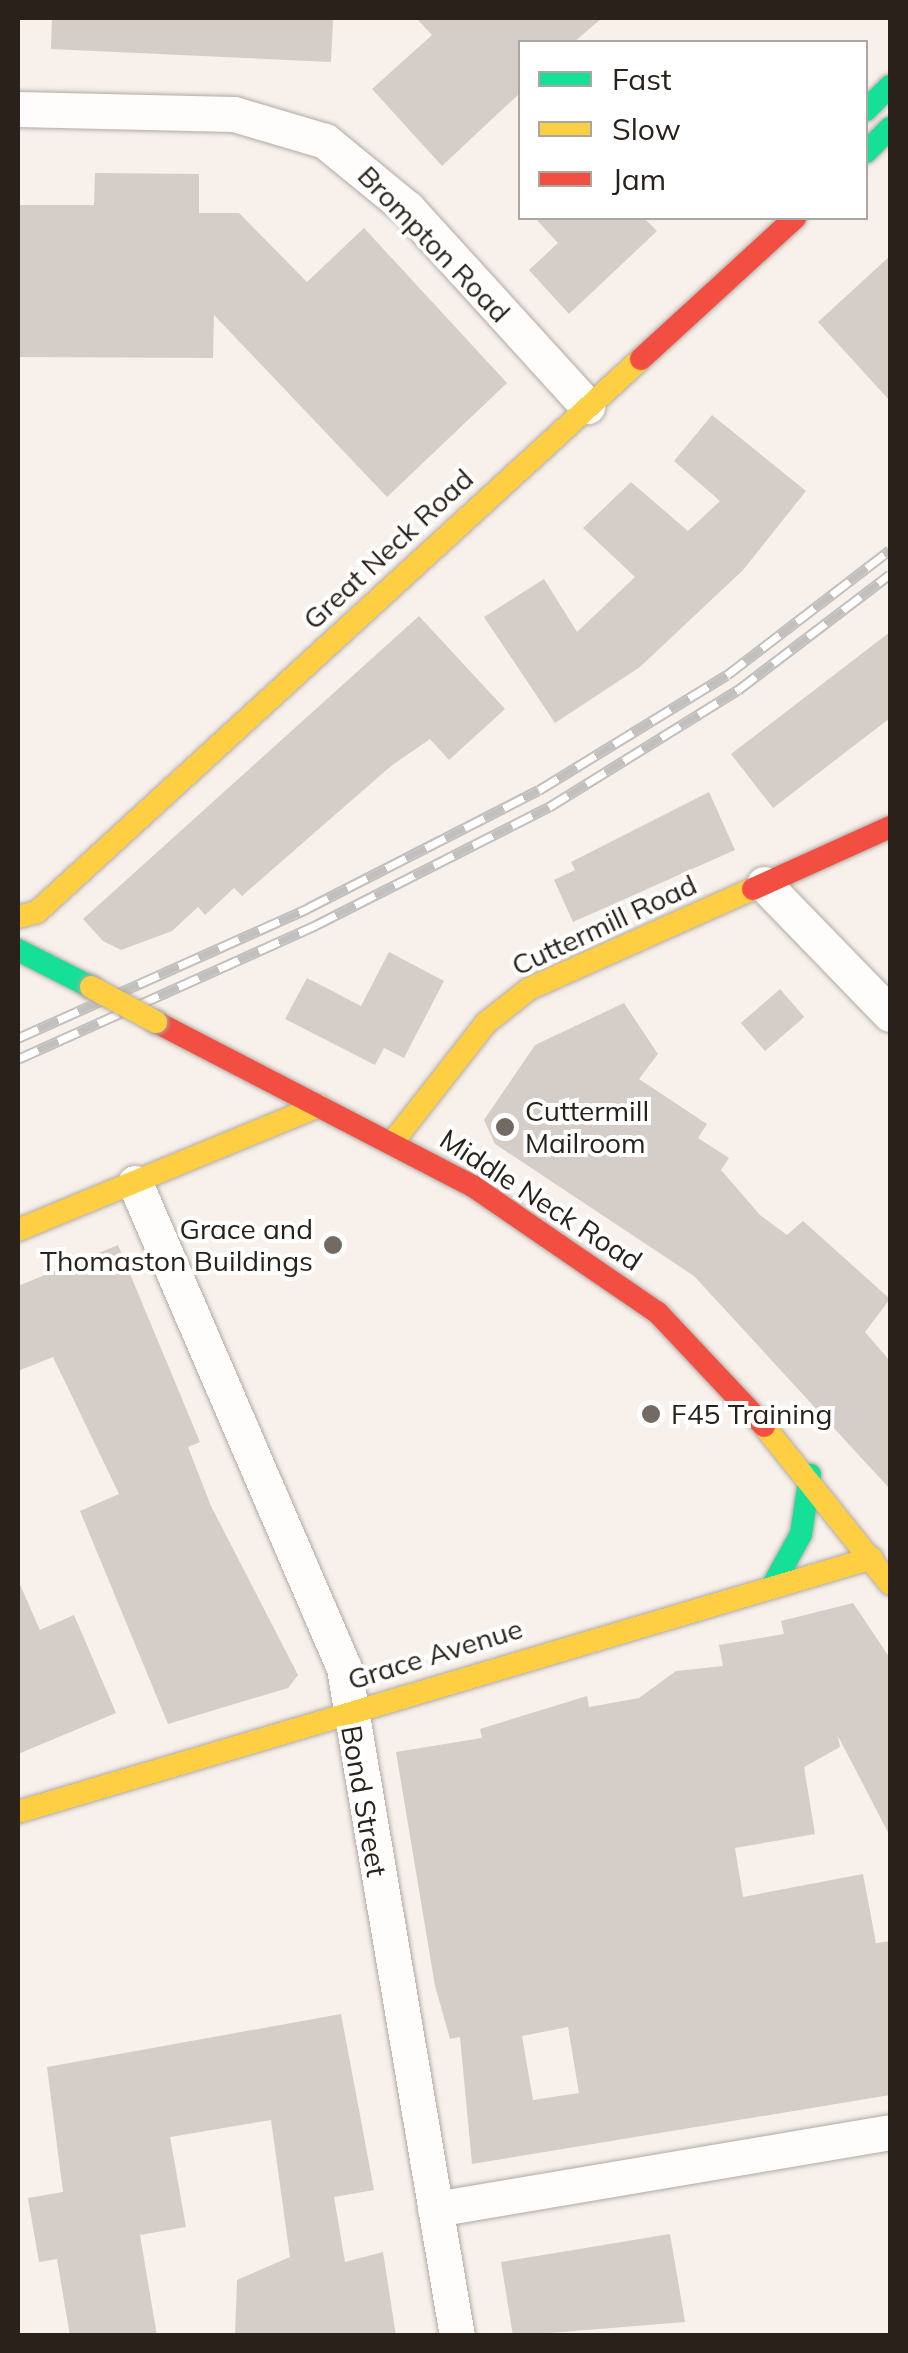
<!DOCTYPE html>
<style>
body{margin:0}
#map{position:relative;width:908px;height:2353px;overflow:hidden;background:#f8f0ea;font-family:Mulish,sans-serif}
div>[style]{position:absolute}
.building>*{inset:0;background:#d5cdc7;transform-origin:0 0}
.roads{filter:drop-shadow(0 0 2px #b1aaa4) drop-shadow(0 0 2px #b1aaa4)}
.street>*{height:35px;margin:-17.5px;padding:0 17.5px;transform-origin:17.5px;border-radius:17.5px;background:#fefdfc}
.fast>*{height:22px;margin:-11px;padding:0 11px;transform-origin:11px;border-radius:11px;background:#16e098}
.slow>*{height:22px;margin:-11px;padding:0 11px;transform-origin:11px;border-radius:11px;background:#ffcf43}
.jam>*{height:22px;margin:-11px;padding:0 11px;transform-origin:11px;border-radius:11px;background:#f24e42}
.rail>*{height:11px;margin-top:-5.5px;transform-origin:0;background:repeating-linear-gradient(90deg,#fff 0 22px,#c2c0be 0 44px);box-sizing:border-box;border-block:2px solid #c2c0be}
.bridges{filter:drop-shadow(0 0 2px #b1aaa4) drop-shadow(0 0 2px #b1aaa4)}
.slow-bridge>*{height:22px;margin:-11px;padding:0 11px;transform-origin:11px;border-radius:11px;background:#ffcf43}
.dots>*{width:28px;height:28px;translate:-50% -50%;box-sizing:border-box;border:5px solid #fff;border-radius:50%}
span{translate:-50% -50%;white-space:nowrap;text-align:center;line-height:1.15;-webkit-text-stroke:8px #fff;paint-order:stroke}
.street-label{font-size:28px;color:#2a221a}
.poi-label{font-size:28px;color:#2a221a}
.left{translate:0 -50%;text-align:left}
.right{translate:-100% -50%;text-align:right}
.frame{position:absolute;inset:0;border:20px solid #2a221a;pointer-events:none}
.legend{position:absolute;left:518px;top:40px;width:350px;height:180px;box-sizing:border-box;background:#fff;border:2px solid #aaa7a3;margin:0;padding:12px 18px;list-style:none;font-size:30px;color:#2a221a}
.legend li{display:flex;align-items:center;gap:20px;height:50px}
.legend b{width:50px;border:2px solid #aaa7a3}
</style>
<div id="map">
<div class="building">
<div style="clip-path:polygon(52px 18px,333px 20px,331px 62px,51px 49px)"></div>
<div style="clip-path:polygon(416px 18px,602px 18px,574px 42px,520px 42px,520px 93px,442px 166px,372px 89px,432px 35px)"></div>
<div style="clip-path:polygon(95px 173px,199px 174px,199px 213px,239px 213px,307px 282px,364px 228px,507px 383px,387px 497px,214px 315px,213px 358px,18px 357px,18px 205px,94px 205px)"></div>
<div style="clip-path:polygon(535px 218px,644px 218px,657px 231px,569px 314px,529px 270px,558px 243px)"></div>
<div style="clip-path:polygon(890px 256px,890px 401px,818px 322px)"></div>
<div style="clip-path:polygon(712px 415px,806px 491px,743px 570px,640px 667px,555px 723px,484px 617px,544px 579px,577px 632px,635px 577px,583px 528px,631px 482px,688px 531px,720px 501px,674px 461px)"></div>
<div style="clip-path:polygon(419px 616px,505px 709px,449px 760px,430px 739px,391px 766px,242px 896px,234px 888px,205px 915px,198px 907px,172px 931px,121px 950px,103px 941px,83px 919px)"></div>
<div style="clip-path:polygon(890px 632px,890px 718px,773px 808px,731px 754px)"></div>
<div style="clip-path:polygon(709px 792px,735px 850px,573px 922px,554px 880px,575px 870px,571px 862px)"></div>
<div style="clip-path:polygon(389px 952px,444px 981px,404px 1058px,384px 1048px,375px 1065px,285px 1019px,307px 978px,361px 1006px)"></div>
<div style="left:780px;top:989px;width:37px;height:52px;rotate:49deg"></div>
<div style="clip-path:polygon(624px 1003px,658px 1054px,639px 1079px,707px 1124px,698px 1138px,729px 1158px,721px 1170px,760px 1215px,787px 1235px,803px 1221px,890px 1299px,865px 1332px,890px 1361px,890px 1489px,694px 1276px,495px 1144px,484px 1120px,535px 1045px)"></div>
<div style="clip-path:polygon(118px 1245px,200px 1442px,188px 1447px,211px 1506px,298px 1675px,288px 1688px,168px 1724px,80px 1511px,119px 1494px,53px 1357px,18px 1371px,18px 1286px)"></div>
<div style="clip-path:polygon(18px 1580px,40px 1630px,74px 1615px,116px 1713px,18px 1754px)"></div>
<div style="clip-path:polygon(evenodd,853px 1603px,890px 1658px,890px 1836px,838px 1736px,840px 1747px,804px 1767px,815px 1834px,735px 1848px,743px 1897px,863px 1874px,876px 1943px,890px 1941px,890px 2095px,472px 2164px,460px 2037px,450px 2039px,435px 1986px,396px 1752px,482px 1738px,480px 1729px,587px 1696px,589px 1707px,639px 1698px,676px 1671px,723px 1666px,719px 1645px,784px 1634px,781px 1621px,853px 1603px,568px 2027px,579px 2093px,533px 2100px,522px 2036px,568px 2027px)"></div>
<div style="clip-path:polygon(341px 2014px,374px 2190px,334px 2197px,345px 2262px,383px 2252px,396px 2336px,235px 2336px,237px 2280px,290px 2257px,271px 2120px,170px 2137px,186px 2227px,140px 2235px,157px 2336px,70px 2336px,57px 2259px,39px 2262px,28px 2198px,63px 2192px,47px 2067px)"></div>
<div style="clip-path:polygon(670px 2234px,685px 2322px,513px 2336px,501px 2262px)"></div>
</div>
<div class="roads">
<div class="street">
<div style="left:18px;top:109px;width:216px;rotate:1.3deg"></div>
<div style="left:234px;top:114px;width:95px;rotate:16.5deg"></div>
<div style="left:325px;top:141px;width:106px;rotate:39.3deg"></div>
<div style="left:407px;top:208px;width:268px;rotate:47.7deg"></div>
<div style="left:764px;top:884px;width:181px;rotate:45.9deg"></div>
<div style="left:135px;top:1183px;width:528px;rotate:66.69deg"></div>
<div style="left:344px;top:1668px;width:677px;rotate:80.4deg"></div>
<div style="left:435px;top:2209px;width:461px;rotate:-9.6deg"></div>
</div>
<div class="fast">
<div style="left:866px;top:110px;width:34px;rotate:-45deg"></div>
<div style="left:866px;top:152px;width:34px;rotate:-45deg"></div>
<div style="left:18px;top:950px;width:82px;rotate:26.9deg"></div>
<div style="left:773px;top:1585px;width:58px;rotate:-61.2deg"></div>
<div style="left:801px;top:1534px;width:60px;rotate:-81.3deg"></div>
</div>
<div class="slow">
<div style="left:18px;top:917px;width:20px;rotate:-15deg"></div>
<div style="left:37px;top:912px;width:819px;rotate:-42.48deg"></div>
<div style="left:392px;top:1143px;width:152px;rotate:-51.9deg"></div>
<div style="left:486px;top:1023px;width:55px;rotate:-38.3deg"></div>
<div style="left:529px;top:989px;width:245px;rotate:-24.1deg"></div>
<div style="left:18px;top:1230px;width:326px;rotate:-22.4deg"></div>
<div style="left:764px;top:1426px;width:202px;rotate:51.4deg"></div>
<div style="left:18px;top:1812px;width:891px;rotate:-16.56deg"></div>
</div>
<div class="jam">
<div style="left:641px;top:359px;width:209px;rotate:-42.5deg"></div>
<div style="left:753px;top:889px;width:150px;rotate:-24.3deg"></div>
<div style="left:156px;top:1022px;width:358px;rotate:27.4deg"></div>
<div style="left:474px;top:1187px;width:223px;rotate:34.4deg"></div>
<div style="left:658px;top:1313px;width:155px;rotate:46.8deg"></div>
</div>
</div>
<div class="rail">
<div style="left:18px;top:1038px;width:318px;rotate:-24.1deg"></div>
<div style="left:308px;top:908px;width:259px;rotate:-27.1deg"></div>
<div style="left:539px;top:790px;width:220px;rotate:-31.5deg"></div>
<div style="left:727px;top:675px;width:205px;rotate:-37.5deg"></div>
<div style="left:18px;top:1059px;width:327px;rotate:-24.2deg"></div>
<div style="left:316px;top:925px;width:261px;rotate:-26.9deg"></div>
<div style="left:549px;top:807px;width:222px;rotate:-31.8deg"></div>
<div style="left:738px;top:690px;width:191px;rotate:-37.3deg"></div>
</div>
<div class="bridges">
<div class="slow-bridge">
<div style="left:91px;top:987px;width:74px;rotate:28.3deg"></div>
</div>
</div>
<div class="dots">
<div style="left:505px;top:1127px;background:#726a63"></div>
<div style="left:333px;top:1245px;background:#726a63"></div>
<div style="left:651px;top:1414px;background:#726a63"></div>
</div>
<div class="street-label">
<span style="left:434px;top:244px;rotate:46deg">Brompton Road</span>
<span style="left:388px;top:549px;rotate:-43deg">Great Neck Road</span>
<span style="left:604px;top:925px;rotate:-25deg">Cuttermill Road</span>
<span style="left:541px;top:1200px;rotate:33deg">Middle Neck Road</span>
<span style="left:435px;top:1654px;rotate:-17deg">Grace Avenue</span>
<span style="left:364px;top:1801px;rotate:80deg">Bond Street</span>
</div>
<div class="poi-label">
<span class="left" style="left:525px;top:1127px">Cuttermill<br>Mailroom</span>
<span class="right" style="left:313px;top:1245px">Grace and<br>Thomaston Buildings</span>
<span class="left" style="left:671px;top:1414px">F45 Training</span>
</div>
<div class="frame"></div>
<ul class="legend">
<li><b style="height:12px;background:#16e098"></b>Fast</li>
<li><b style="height:12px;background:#ffcf43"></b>Slow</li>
<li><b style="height:12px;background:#f24e42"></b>Jam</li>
</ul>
</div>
